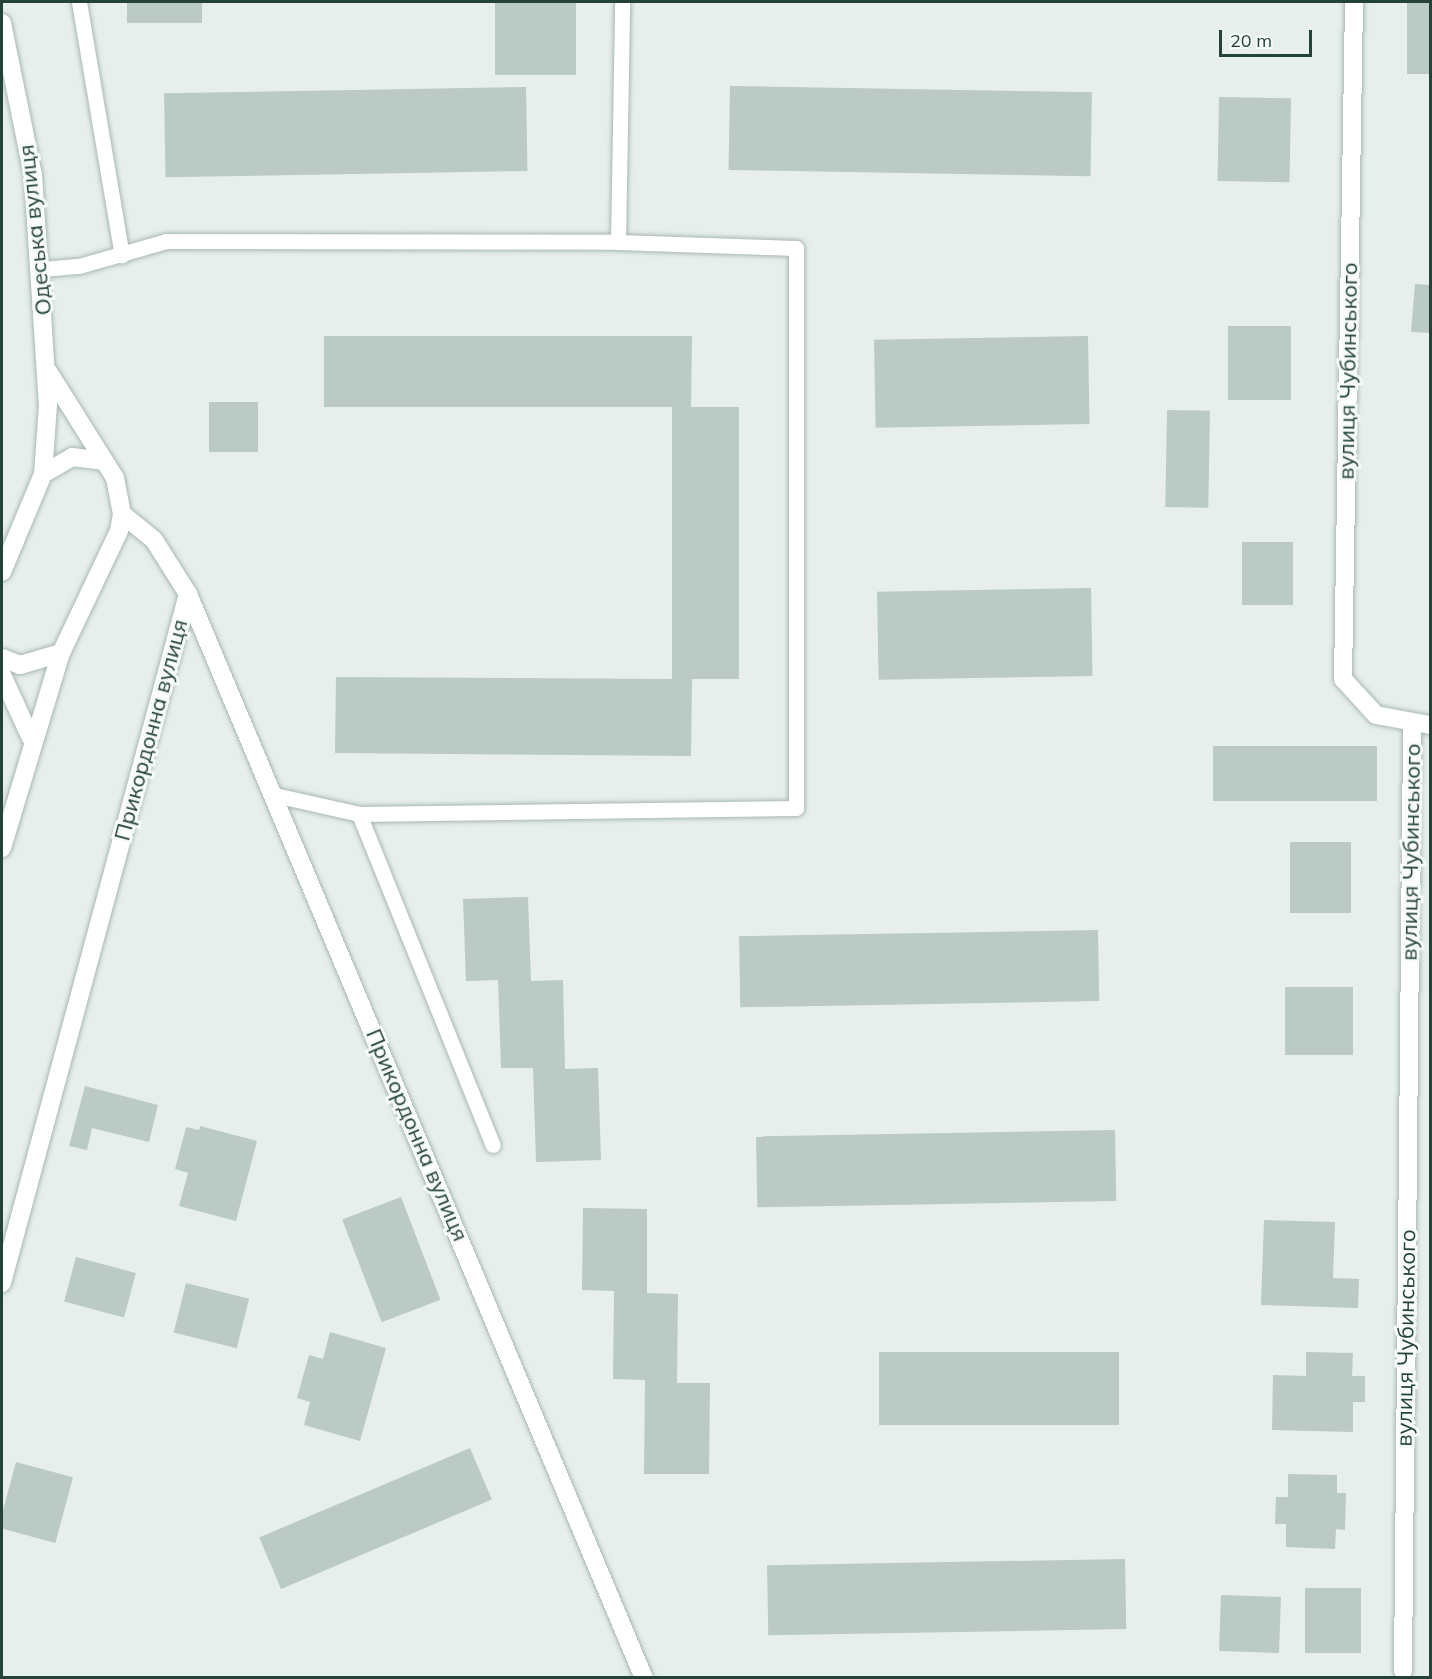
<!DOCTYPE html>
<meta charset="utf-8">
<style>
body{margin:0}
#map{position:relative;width:1432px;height:1679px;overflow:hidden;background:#e6efeb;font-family:Mulish,sans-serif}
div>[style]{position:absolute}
.building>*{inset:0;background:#bbcac4;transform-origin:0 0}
.roads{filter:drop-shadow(0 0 2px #a8b8b2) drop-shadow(0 0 2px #a8b8b2)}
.lane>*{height:15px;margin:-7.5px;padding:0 7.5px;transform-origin:7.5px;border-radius:7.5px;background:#fff}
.street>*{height:18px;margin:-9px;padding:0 9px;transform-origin:9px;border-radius:9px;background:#fff}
.secondary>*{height:18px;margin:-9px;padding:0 9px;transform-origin:9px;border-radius:9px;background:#fff}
span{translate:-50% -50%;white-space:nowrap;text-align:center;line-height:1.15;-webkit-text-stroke:6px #f7fbf9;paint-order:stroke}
.street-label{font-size:22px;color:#24423a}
.frame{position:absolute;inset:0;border:3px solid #24423a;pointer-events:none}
.scale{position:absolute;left:1219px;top:30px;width:93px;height:27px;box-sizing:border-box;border:3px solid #24423a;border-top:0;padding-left:8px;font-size:18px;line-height:21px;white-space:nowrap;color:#24423a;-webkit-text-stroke:4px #f7fbf9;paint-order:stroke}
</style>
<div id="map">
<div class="building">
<div style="left:127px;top:2px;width:75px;height:21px"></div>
<div style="left:495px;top:2px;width:81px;height:73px"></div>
<div style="left:1407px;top:2px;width:23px;height:72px"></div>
<div style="left:730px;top:86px;width:362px;height:84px;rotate:1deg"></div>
<div style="left:526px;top:87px;width:84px;height:362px;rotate:89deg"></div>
<div style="left:1219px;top:97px;width:72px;height:84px;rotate:1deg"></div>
<div style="clip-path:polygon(1415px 284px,1430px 285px,1430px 333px,1411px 332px)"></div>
<div style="left:1228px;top:326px;width:63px;height:74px"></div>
<div style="clip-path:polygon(324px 336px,692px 336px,691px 407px,739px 407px,739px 679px,692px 679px,691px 756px,335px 753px,336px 677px,672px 679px,672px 407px,324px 407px)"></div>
<div style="left:1088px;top:336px;width:88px;height:214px;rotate:89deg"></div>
<div style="left:209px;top:402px;width:49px;height:50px"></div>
<div style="left:1167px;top:410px;width:43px;height:97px;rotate:1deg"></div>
<div style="left:1242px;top:542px;width:51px;height:63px"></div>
<div style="left:1091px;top:588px;width:88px;height:214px;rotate:89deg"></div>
<div style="left:1213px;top:746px;width:164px;height:55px"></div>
<div style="left:1290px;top:842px;width:61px;height:71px"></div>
<div style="clip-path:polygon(528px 897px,531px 981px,563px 980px,565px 1069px,598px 1068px,601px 1160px,536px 1162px,533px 1068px,501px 1068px,498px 980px,466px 981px,463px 899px)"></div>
<div style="left:1098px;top:930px;width:71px;height:359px;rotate:89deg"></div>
<div style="left:1285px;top:987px;width:68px;height:68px"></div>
<div style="clip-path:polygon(85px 1086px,158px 1105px,149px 1142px,92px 1128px,87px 1150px,69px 1146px)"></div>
<div style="clip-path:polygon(200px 1126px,257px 1141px,236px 1221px,179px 1206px,188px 1173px,175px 1169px,186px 1127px,199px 1130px)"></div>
<div style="left:1115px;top:1130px;width:71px;height:359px;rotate:89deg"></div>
<div style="left:401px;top:1197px;width:110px;height:63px;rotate:69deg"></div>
<div style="clip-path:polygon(583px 1208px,647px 1209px,647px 1293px,678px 1294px,677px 1383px,710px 1383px,709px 1474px,644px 1474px,645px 1380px,613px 1379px,614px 1291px,582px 1290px)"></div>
<div style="clip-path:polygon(1264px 1220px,1335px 1222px,1333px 1278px,1359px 1279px,1358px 1308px,1261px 1305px)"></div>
<div style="left:76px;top:1257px;width:62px;height:46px;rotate:15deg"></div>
<div style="left:186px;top:1283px;width:65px;height:51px;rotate:14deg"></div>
<div style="clip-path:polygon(330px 1332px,386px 1348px,360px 1441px,304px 1425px,310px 1402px,297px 1398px,309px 1355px,323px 1359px)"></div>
<div style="left:1119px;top:1352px;width:73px;height:240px;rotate:90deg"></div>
<div style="clip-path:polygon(1306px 1352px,1353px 1353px,1352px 1376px,1365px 1376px,1365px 1402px,1353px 1402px,1353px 1432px,1272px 1430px,1273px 1375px,1306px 1376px)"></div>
<div style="left:470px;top:1448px;width:56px;height:229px;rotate:67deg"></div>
<div style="left:16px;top:1462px;width:59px;height:68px;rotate:15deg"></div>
<div style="clip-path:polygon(1288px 1474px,1337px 1475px,1337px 1493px,1346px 1493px,1345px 1530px,1336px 1529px,1335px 1549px,1286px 1547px,1286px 1524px,1275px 1524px,1276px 1497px,1288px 1497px)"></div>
<div style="left:1125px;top:1559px;width:70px;height:358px;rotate:89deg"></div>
<div style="left:1305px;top:1588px;width:56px;height:65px"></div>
<div style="left:1221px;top:1595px;width:60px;height:56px;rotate:2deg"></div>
</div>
<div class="roads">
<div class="lane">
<div style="left:79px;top:2px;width:257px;rotate:80.4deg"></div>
<div style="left:42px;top:269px;width:37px;rotate:-5deg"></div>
<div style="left:79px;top:266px;width:91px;rotate:-16deg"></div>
<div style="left:166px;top:241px;width:452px;rotate:0.1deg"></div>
<div style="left:618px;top:242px;width:240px;rotate:-89deg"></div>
<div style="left:275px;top:795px;width:86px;rotate:12.7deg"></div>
<div style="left:359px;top:814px;width:437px;rotate:-0.8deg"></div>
<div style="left:796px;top:808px;width:560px;rotate:-90deg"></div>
<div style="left:796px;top:248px;width:178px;rotate:-178.1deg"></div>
<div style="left:359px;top:814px;width:357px;rotate:68deg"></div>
</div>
<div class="street">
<div style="left:1354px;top:2px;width:677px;rotate:90.93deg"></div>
<div style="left:1343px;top:679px;width:49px;rotate:47.5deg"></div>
<div style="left:1376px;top:715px;width:55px;rotate:10.5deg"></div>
<div style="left:122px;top:514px;width:41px;rotate:39.1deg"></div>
<div style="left:154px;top:540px;width:64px;rotate:57.8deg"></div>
<div style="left:2px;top:1283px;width:714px;rotate:-74.89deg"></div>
<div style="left:188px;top:594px;width:1176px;rotate:67.19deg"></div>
<div style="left:1403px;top:1671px;width:946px;rotate:-89.45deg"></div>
</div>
<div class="secondary">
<div style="left:2px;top:23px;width:155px;rotate:78.5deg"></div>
<div style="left:33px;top:175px;width:230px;rotate:86.3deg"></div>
<div style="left:48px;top:405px;width:69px;rotate:94.1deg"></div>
<div style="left:43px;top:474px;width:106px;rotate:112.7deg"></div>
<div style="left:43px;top:474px;width:34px;rotate:-30deg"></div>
<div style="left:72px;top:457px;width:31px;rotate:7deg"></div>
<div style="left:2px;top:658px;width:19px;rotate:21deg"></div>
<div style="left:20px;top:665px;width:43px;rotate:-16.3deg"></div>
<div style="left:2px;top:675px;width:69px;rotate:65.3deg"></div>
<div style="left:2px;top:848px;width:204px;rotate:-73.2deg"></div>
<div style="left:61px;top:653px;width:135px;rotate:-64.6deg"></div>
<div style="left:119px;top:531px;width:17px;rotate:-80deg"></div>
<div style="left:122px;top:514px;width:37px;rotate:-101deg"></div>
<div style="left:115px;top:478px;width:126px;rotate:-122.1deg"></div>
</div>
</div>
<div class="street-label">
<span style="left:35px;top:230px;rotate:-96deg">Одеська вулиця</span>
<span style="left:1348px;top:371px;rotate:-89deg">вулиця Чубинського</span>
<span style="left:151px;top:730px;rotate:-75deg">Прикордонна вулиця</span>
<span style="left:1411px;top:852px;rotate:-89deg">вулиця Чубинського</span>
<span style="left:417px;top:1135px;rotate:67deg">Прикордонна вулиця</span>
<span style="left:1406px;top:1338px;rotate:-89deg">вулиця Чубинського</span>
</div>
<div class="frame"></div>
<div class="scale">20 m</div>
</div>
